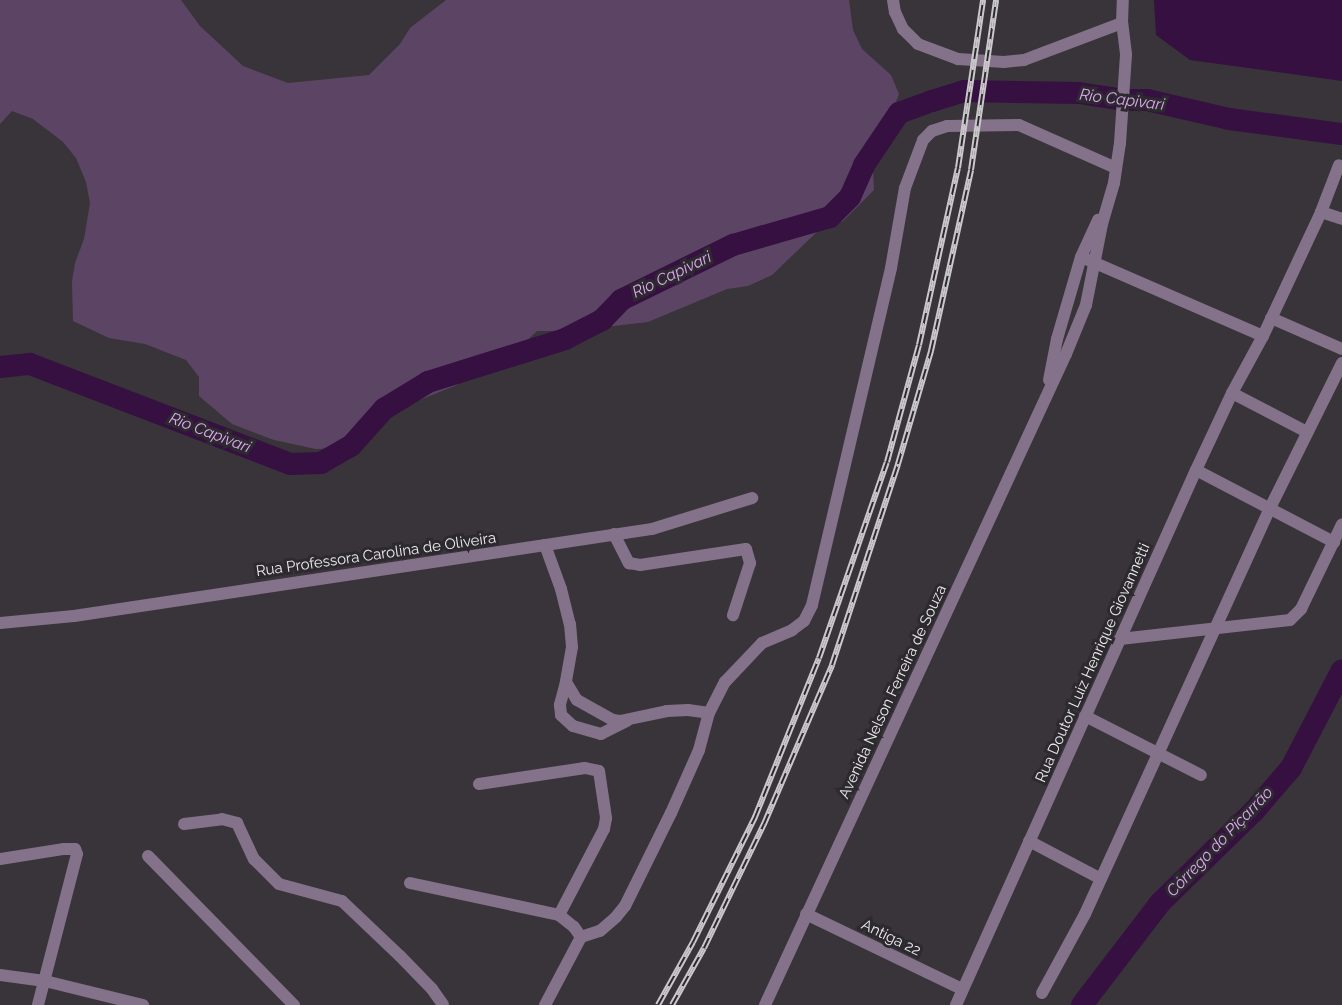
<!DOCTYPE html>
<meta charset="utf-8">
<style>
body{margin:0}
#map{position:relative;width:1342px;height:1005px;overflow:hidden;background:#383439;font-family:Raleway,sans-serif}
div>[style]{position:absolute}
.green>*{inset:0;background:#5c4564}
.water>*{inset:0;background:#361041}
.river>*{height:22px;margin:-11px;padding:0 11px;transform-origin:11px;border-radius:11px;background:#361041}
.minor>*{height:12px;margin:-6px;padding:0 6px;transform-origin:6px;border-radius:6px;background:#84728b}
.tertiary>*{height:12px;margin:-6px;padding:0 6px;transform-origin:6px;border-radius:6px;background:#84728b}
.rail>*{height:6px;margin-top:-3px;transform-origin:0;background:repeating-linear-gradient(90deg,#2d2a2f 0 11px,#cac8cb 0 22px);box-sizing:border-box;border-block:2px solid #cac8cb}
span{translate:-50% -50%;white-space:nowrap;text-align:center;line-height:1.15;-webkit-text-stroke:6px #2d2a2f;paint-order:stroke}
.street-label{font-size:15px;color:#edebee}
.water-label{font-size:16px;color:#e2a7f6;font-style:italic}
</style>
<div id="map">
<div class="green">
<div style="clip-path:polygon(0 0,181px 0,200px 26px,243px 66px,288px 83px,369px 75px,400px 44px,410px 28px,446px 0,849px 0,853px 30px,862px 49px,891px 75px,899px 94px,882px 138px,872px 149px,874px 190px,843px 221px,821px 228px,772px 275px,748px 286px,727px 289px,648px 322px,571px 331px,537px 331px,517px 350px,494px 360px,457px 385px,397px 409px,352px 435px,336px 448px,316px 449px,274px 440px,232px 424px,199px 396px,199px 377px,186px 360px,145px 344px,109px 338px,73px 321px,72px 281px,75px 263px,84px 239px,90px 203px,86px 182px,76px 158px,63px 142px,33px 119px,12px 111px,0 124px)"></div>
</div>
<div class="water">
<div style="clip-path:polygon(1154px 0,1342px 0,1342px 81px,1190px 60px,1156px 35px)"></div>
</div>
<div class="river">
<div style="left:0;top:367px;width:30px;rotate:-6deg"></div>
<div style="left:30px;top:364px;width:279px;rotate:21deg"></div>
<div style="left:290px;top:464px;width:31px;rotate:-2deg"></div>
<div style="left:321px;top:463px;width:34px;rotate:-30deg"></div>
<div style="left:351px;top:446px;width:50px;rotate:-48.3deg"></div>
<div style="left:384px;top:409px;width:52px;rotate:-31.5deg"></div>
<div style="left:428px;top:382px;width:144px;rotate:-17.4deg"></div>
<div style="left:565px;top:339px;width:42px;rotate:-27.2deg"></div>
<div style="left:602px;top:320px;width:28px;rotate:-46deg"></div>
<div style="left:621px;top:300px;width:125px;rotate:-26.2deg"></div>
<div style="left:733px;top:245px;width:101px;rotate:-16.1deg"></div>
<div style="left:830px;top:217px;width:28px;rotate:-45deg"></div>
<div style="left:850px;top:197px;width:35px;rotate:-66deg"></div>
<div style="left:864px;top:165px;width:63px;rotate:-56.1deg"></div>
<div style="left:899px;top:113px;width:35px;rotate:-20deg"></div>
<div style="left:932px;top:101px;width:34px;rotate:-17deg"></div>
<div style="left:964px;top:91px;width:115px;rotate:1deg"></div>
<div style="left:1079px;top:93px;width:47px;rotate:8.7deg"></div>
<div style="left:1125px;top:100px;width:22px"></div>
<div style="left:1147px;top:100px;width:84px;rotate:13deg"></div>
<div style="left:1229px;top:119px;width:114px;rotate:7.6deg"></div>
<div style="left:1082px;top:1005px;width:128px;rotate:-52.6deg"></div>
<div style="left:1160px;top:903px;width:132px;rotate:-44.4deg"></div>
<div style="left:1254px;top:811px;width:57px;rotate:-49.3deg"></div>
<div style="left:1291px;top:768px;width:110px;rotate:-62.5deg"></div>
</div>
<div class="minor">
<div style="left:893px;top:0;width:12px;rotate:81deg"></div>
<div style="left:895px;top:12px;width:19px;rotate:65deg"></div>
<div style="left:903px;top:29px;width:21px;rotate:45deg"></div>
<div style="left:918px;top:44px;width:43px;rotate:20.6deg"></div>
<div style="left:958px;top:59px;width:46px;rotate:3.7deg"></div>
<div style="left:1004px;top:62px;width:20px;rotate:-6deg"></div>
<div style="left:1024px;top:60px;width:105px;rotate:-20.7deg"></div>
<div style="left:1321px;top:212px;width:22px;rotate:18deg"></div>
<div style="left:1271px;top:318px;width:77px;rotate:23.6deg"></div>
<div style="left:1263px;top:336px;width:137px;rotate:-64.9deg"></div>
<div style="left:1321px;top:212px;width:50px;rotate:-69deg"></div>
<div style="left:1049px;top:380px;width:42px;rotate:-79deg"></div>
<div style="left:1057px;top:339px;width:85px;rotate:-73.7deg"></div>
<div style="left:1081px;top:257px;width:41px;rotate:-65.3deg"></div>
<div style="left:1232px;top:393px;width:85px;rotate:27.5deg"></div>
<div style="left:1196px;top:470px;width:156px;rotate:27.6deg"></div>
<div style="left:614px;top:534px;width:33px;rotate:63deg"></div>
<div style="left:629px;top:563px;width:11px;rotate:10deg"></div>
<div style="left:640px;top:565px;width:107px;rotate:-8.6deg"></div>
<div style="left:746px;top:549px;width:15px;rotate:74deg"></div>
<div style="left:750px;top:563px;width:55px;rotate:108.1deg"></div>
<div style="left:545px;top:545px;width:47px;rotate:70deg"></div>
<div style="left:561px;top:589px;width:36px;rotate:76deg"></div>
<div style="left:570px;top:624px;width:23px;rotate:85deg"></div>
<div style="left:572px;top:647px;width:36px;rotate:100deg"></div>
<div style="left:566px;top:682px;width:21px;rotate:59deg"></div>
<div style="left:577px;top:700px;width:41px;rotate:29.1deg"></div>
<div style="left:613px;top:720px;width:7px;rotate:8deg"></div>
<div style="left:620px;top:721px;width:48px;rotate:-12deg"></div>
<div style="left:667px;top:711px;width:21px;rotate:-3deg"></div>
<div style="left:688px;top:710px;width:21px;rotate:8deg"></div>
<div style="left:0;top:623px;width:74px;rotate:-5.4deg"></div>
<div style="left:74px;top:616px;width:585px;rotate:-8.56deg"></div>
<div style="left:652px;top:529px;width:105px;rotate:-17.2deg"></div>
<div style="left:1120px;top:639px;width:171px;rotate:-6.4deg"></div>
<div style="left:1290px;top:620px;width:16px;rotate:-45deg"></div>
<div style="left:1301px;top:609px;width:94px;rotate:-64.2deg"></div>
<div style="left:566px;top:682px;width:24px;rotate:105deg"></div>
<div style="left:560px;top:705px;width:10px;rotate:84deg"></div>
<div style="left:561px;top:715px;width:16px;rotate:43deg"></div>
<div style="left:573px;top:726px;width:29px;rotate:16deg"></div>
<div style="left:601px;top:734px;width:29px;rotate:-27deg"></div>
<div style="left:1085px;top:716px;width:130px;rotate:27deg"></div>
<div style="left:479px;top:784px;width:107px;rotate:-8.6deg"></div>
<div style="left:585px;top:768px;width:14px;rotate:12deg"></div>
<div style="left:599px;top:771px;width:48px;rotate:81.5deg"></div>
<div style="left:606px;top:818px;width:11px;rotate:100deg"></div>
<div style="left:604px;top:829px;width:97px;rotate:117.6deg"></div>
<div style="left:184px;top:824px;width:38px;rotate:-7deg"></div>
<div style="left:222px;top:819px;width:16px;rotate:15deg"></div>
<div style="left:237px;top:823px;width:40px;rotate:65deg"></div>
<div style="left:254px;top:859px;width:35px;rotate:45deg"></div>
<div style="left:279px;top:884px;width:65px;rotate:15.1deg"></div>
<div style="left:342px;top:901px;width:80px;rotate:43.5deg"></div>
<div style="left:400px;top:956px;width:46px;rotate:45.9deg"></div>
<div style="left:432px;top:989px;width:19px;rotate:55deg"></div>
<div style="left:1029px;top:841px;width:81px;rotate:27.8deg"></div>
<div style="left:148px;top:856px;width:209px;rotate:45.6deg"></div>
<div style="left:0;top:859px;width:65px;rotate:-8.9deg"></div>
<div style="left:64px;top:849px;width:11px"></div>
<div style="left:75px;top:849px;width:5px;rotate:68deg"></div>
<div style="left:77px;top:854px;width:156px;rotate:104.5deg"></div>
<div style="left:410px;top:883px;width:152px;rotate:12.1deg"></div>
<div style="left:559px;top:915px;width:19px;rotate:39deg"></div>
<div style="left:574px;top:927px;width:12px;rotate:55deg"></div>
<div style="left:581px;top:937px;width:20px;rotate:-18deg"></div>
<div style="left:600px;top:931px;width:21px;rotate:-41deg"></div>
<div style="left:616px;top:917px;width:14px;rotate:-51deg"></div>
<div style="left:625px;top:906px;width:104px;rotate:-63.7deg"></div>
<div style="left:671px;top:813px;width:69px;rotate:-66deg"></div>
<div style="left:699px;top:750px;width:38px;rotate:-75deg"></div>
<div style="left:709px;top:713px;width:35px;rotate:-63deg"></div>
<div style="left:725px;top:682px;width:54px;rotate:-46.5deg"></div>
<div style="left:762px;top:643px;width:33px;rotate:-23deg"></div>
<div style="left:792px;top:630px;width:15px;rotate:-37deg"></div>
<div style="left:804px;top:621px;width:18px;rotate:-63deg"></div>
<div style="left:812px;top:605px;width:346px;rotate:-76.8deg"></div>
<div style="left:891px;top:268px;width:81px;rotate:-80.1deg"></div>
<div style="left:905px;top:188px;width:51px;rotate:-69.4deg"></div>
<div style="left:923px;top:140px;width:13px;rotate:-45deg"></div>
<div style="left:932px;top:131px;width:16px;rotate:-18deg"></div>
<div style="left:947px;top:126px;width:72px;rotate:-0.8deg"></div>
<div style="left:1019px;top:125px;width:106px;rotate:23.9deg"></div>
<div style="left:806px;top:914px;width:173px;rotate:25.7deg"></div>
<div style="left:0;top:975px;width:45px;rotate:7.6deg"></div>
<div style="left:45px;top:981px;width:101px;rotate:13.8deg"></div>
<div style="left:1042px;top:993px;width:90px;rotate:-61.4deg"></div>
<div style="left:1085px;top:914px;width:446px;rotate:-65.5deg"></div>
<div style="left:1270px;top:508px;width:162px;rotate:-63.6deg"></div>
<div style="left:765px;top:1005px;width:717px;rotate:-65.19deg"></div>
<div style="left:1066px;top:354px;width:53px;rotate:-67.8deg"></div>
<div style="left:1086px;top:305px;width:83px;rotate:-78.8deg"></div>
<div style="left:1102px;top:224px;width:43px;rotate:-73.7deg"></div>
<div style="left:1114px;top:183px;width:40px;rotate:-81.5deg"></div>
<div style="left:1120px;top:143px;width:89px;rotate:-86.1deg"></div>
<div style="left:1126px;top:54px;width:31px;rotate:-97deg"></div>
<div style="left:1122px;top:23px;width:23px;rotate:-88deg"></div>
<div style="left:956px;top:1005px;width:586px;rotate:-65.84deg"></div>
<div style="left:1196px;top:470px;width:85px;rotate:-64.9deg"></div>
<div style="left:1232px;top:393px;width:65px;rotate:-61.5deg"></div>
<div style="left:1263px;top:336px;width:198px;rotate:-156.5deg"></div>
</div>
<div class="tertiary">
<div style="left:545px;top:1005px;width:77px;rotate:-62.1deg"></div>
</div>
<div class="rail">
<div style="left:658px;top:1005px;width:72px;rotate:-60.9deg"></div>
<div style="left:693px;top:942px;width:140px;rotate:-63.6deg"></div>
<div style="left:755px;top:817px;width:171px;rotate:-68.1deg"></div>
<div style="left:819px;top:658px;width:207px;rotate:-70.9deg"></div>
<div style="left:887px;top:462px;width:121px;rotate:-74.7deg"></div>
<div style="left:919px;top:345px;width:181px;rotate:-77.6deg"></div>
<div style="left:958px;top:168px;width:170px;rotate:-81.5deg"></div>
<div style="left:672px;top:1005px;width:65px;rotate:-60.7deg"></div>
<div style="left:704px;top:948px;width:138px;rotate:-64.2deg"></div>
<div style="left:764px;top:824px;width:173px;rotate:-66.8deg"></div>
<div style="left:832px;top:665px;width:212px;rotate:-71.8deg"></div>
<div style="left:898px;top:464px;width:118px;rotate:-73.7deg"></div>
<div style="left:931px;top:351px;width:185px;rotate:-77.5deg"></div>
<div style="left:971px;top:170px;width:172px;rotate:-81.6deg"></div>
</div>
<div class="street-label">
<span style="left:376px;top:555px;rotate:-8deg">Rua Professora Carolina de Oliveira</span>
<span style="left:1093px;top:663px;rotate:-66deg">Rua Doutor Luiz Henrique Giovannetti</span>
<span style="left:893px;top:692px;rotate:-65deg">Avenida Nelson Ferreira de Souza</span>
<span style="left:891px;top:938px;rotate:26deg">Antiga 22</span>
</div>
<div class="water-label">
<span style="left:1122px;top:100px;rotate:7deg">Rio Capivari</span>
<span style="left:672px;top:275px;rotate:-26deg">Rio Capivari</span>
<span style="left:210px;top:433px;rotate:21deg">Rio Capivari</span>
<span style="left:1220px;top:842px;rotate:-46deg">Córrego do Piçarrão</span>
</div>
</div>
